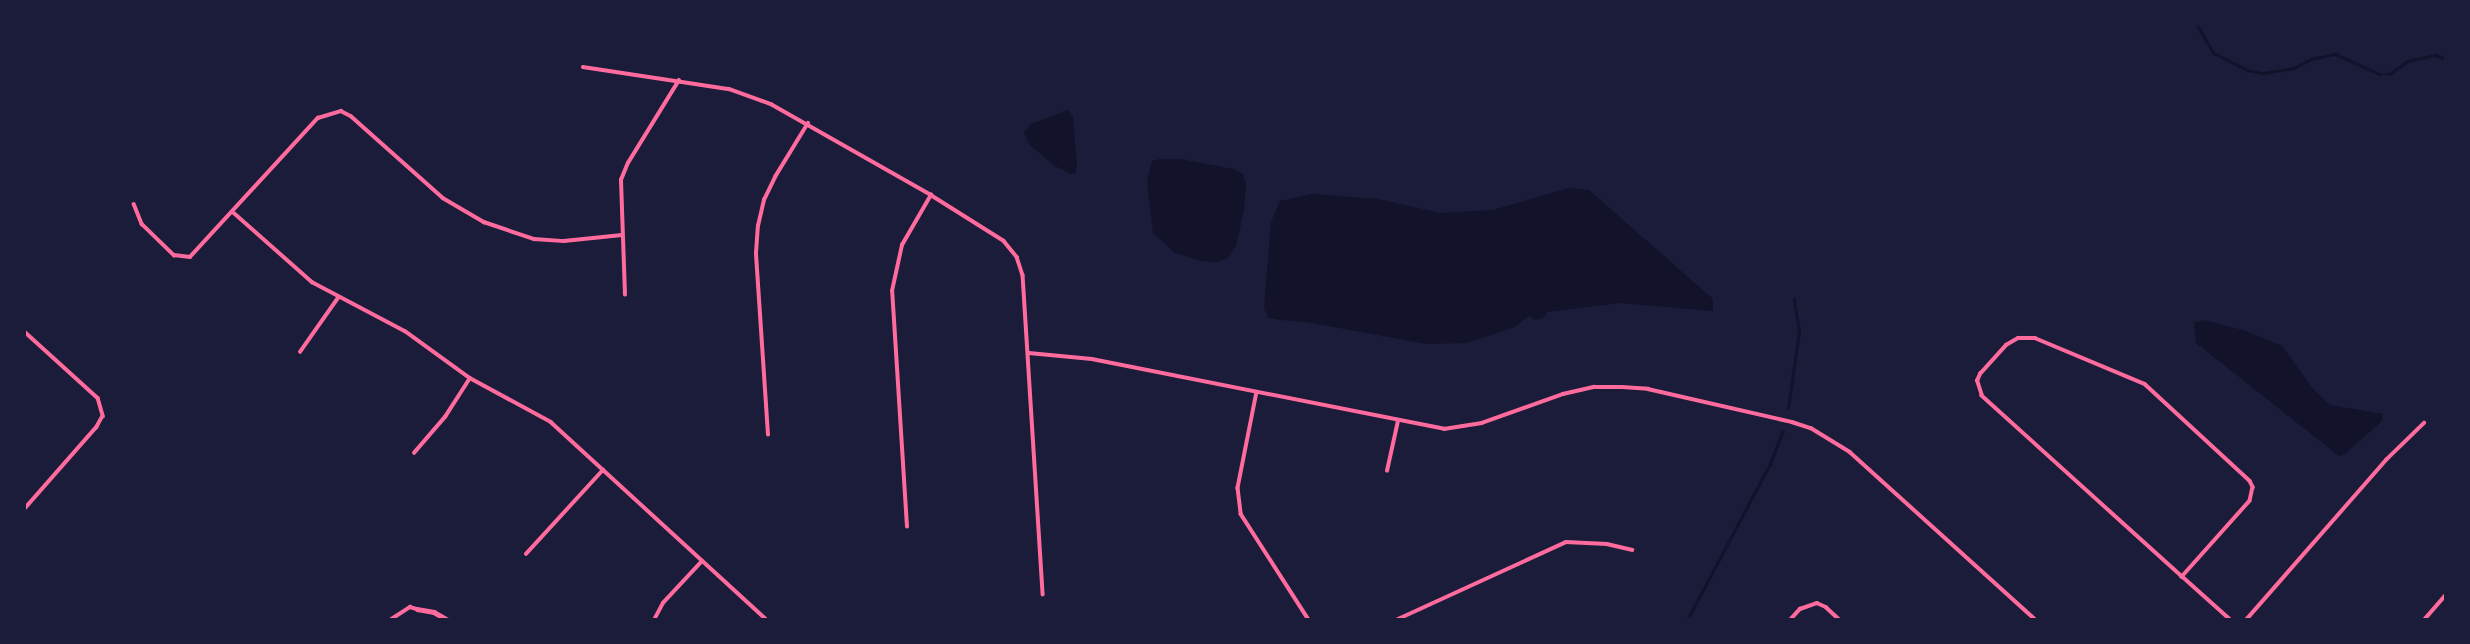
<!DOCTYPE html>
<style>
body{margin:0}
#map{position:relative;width:2470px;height:644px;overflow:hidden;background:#1b1b3a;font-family:"Archivo Narrow",sans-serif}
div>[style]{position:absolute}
.water>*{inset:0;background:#12122b}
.stream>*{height:2.5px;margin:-1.25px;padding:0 1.25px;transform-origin:1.25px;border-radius:1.25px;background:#12122b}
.minor>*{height:3.5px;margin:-1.75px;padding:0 1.75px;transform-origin:1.75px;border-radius:1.75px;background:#ff6b9d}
.tertiary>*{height:4.5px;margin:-2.25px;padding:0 2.25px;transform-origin:2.25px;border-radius:2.25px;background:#ff6b9d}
span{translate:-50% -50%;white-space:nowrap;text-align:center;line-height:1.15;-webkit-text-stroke:7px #1b1b3a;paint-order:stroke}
.frame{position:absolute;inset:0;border:26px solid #1b1b3a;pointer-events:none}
</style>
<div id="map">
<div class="water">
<div style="clip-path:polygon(1068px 110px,1073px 116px,1077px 165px,1076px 173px,1071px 174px,1055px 166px,1030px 145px,1024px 133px,1031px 124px)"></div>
<div style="clip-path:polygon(1160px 159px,1180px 159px,1233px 169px,1243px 174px,1246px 184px,1244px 210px,1236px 246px,1229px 257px,1219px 262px,1202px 261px,1175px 253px,1153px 233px,1147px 181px,1152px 161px)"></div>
<div style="clip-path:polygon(1569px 188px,1589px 190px,1713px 299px,1713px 311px,1621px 303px,1547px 312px,1544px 318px,1535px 320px,1529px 316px,1515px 327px,1467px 343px,1426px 344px,1307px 322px,1281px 320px,1268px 318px,1264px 308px,1271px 222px,1280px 201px,1311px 194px,1378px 199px,1441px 213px,1493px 210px)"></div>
<div style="clip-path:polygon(2203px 320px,2243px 330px,2282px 346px,2313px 389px,2330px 405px,2383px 414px,2382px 421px,2345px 454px,2339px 456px,2196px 343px,2194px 323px)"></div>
</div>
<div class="stream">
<div style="left:2197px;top:24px;width:34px;rotate:60deg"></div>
<div style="left:2214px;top:53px;width:37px;rotate:27deg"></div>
<div style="left:2247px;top:70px;width:16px;rotate:11deg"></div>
<div style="left:2263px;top:73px;width:31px;rotate:-9deg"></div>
<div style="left:2294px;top:68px;width:19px;rotate:-28deg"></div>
<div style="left:2311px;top:59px;width:25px;rotate:-12deg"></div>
<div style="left:2335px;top:54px;width:49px;rotate:24deg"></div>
<div style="left:2380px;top:74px;width:10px"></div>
<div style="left:2390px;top:74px;width:21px;rotate:-37deg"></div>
<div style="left:2407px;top:61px;width:29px;rotate:-12deg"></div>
<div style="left:2435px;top:55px;width:12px;rotate:20deg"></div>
<div style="left:1788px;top:409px;width:78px;rotate:-81.9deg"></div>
<div style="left:1799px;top:332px;width:33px;rotate:-99deg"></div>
<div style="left:1687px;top:620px;width:177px;rotate:-62deg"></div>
<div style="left:1770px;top:464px;width:34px;rotate:-69deg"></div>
</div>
<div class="minor">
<div style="left:583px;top:67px;width:148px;rotate:8.6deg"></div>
<div style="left:729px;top:89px;width:45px;rotate:19.7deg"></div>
<div style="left:771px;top:104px;width:184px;rotate:29.6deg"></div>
<div style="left:931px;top:195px;width:86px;rotate:32.2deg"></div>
<div style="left:1004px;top:241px;width:21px;rotate:51deg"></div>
<div style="left:1017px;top:257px;width:19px;rotate:72deg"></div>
<div style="left:1023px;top:275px;width:320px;rotate:86.4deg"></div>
<div style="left:134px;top:204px;width:22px;rotate:68deg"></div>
<div style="left:142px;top:224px;width:45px;rotate:44.1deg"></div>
<div style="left:174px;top:255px;width:16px;rotate:7deg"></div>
<div style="left:190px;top:257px;width:189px;rotate:-47.4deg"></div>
<div style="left:318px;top:118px;width:24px;rotate:-17deg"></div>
<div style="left:341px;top:111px;width:11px;rotate:27deg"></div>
<div style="left:351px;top:116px;width:123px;rotate:41.7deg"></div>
<div style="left:443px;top:198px;width:48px;rotate:30.3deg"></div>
<div style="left:484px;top:222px;width:53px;rotate:18.8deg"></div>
<div style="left:534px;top:239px;width:30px;rotate:4deg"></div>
<div style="left:564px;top:241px;width:58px;rotate:-5.9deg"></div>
<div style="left:233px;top:212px;width:106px;rotate:41.5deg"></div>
<div style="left:312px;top:282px;width:105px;rotate:27.8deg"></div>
<div style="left:405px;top:331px;width:80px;rotate:35.9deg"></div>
<div style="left:470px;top:378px;width:92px;rotate:28.5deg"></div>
<div style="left:551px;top:422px;width:293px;rotate:42.5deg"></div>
<div style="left:625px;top:295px;width:115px;rotate:-92deg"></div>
<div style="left:621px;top:180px;width:18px;rotate:-68deg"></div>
<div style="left:628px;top:163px;width:97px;rotate:-58.4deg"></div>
<div style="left:24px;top:331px;width:100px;rotate:42.2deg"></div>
<div style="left:98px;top:398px;width:19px;rotate:74deg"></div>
<div style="left:103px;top:416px;width:13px;rotate:119deg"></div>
<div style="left:97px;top:427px;width:111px;rotate:131.3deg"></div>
<div style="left:2018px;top:338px;width:17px"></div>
<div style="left:2035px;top:338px;width:119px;rotate:22.7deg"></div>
<div style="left:2145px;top:384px;width:143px;rotate:42.7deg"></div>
<div style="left:2250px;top:481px;width:7px;rotate:63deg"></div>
<div style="left:2253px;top:487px;width:14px;rotate:102deg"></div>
<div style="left:2250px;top:501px;width:102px;rotate:131.8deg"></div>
<div style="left:2182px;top:577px;width:270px;rotate:-137.9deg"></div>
<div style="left:1982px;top:396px;width:16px;rotate:-108deg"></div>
<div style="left:1977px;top:381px;width:8px;rotate:-67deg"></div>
<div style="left:1980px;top:374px;width:39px;rotate:-48deg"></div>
<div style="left:2006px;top:345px;width:14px;rotate:-30deg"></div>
<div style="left:300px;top:352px;width:66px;rotate:-54.9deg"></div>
<div style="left:1029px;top:353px;width:63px;rotate:5.4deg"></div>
<div style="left:1092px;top:359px;width:359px;rotate:11.2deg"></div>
<div style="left:1444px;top:429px;width:38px;rotate:-9deg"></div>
<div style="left:1482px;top:423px;width:86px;rotate:-19.7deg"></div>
<div style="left:1563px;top:394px;width:32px;rotate:-13deg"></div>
<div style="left:1594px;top:387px;width:28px"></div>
<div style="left:1622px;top:387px;width:26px;rotate:4deg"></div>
<div style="left:1648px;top:389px;width:148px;rotate:12.9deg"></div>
<div style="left:1792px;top:422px;width:20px;rotate:18deg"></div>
<div style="left:1811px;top:428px;width:46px;rotate:31.6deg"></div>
<div style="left:1850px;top:452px;width:251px;rotate:42.1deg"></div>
<div style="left:1257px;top:392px;width:98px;rotate:101.2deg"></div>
<div style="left:1238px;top:488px;width:26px;rotate:83deg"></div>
<div style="left:1241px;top:514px;width:126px;rotate:57.3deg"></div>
<div style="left:768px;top:435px;width:182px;rotate:-93.8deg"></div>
<div style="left:756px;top:253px;width:27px;rotate:-86deg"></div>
<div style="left:758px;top:226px;width:27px;rotate:-77deg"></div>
<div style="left:764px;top:200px;width:25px;rotate:-64deg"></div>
<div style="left:775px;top:177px;width:63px;rotate:-58.6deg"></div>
<div style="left:414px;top:453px;width:48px;rotate:-49.3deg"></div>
<div style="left:445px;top:417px;width:46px;rotate:-57.3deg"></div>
<div style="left:1387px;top:471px;width:51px;rotate:-77.6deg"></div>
<div style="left:907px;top:527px;width:236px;rotate:-93.6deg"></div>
<div style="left:892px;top:291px;width:47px;rotate:-77.7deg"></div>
<div style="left:902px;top:245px;width:58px;rotate:-59.9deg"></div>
<div style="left:526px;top:554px;width:114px;rotate:-47.5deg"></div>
<div style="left:2183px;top:577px;width:64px;rotate:41.9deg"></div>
<div style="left:390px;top:620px;width:24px;rotate:-33deg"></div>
<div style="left:410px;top:607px;width:7px;rotate:16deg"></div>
<div style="left:654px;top:620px;width:19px;rotate:-62deg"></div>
<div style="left:663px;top:603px;width:57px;rotate:-47.1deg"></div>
<div style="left:1396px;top:620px;width:187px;rotate:-24.6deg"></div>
<div style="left:1566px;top:542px;width:41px;rotate:2.8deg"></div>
<div style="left:1607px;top:544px;width:26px;rotate:13deg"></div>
<div style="left:1790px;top:620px;width:15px;rotate:-48deg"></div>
<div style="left:1800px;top:609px;width:18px;rotate:-19deg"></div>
<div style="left:1817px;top:603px;width:10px;rotate:24deg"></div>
<div style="left:1826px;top:607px;width:19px;rotate:43deg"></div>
<div style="left:2246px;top:620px;width:213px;rotate:-48.8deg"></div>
<div style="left:2386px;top:460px;width:53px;rotate:-44.2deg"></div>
<div style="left:2424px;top:620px;width:33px;rotate:-49deg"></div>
</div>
<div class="tertiary">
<div style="left:417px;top:609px;width:17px;rotate:10deg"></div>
<div style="left:434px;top:612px;width:16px;rotate:30deg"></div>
</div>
<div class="frame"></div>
</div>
